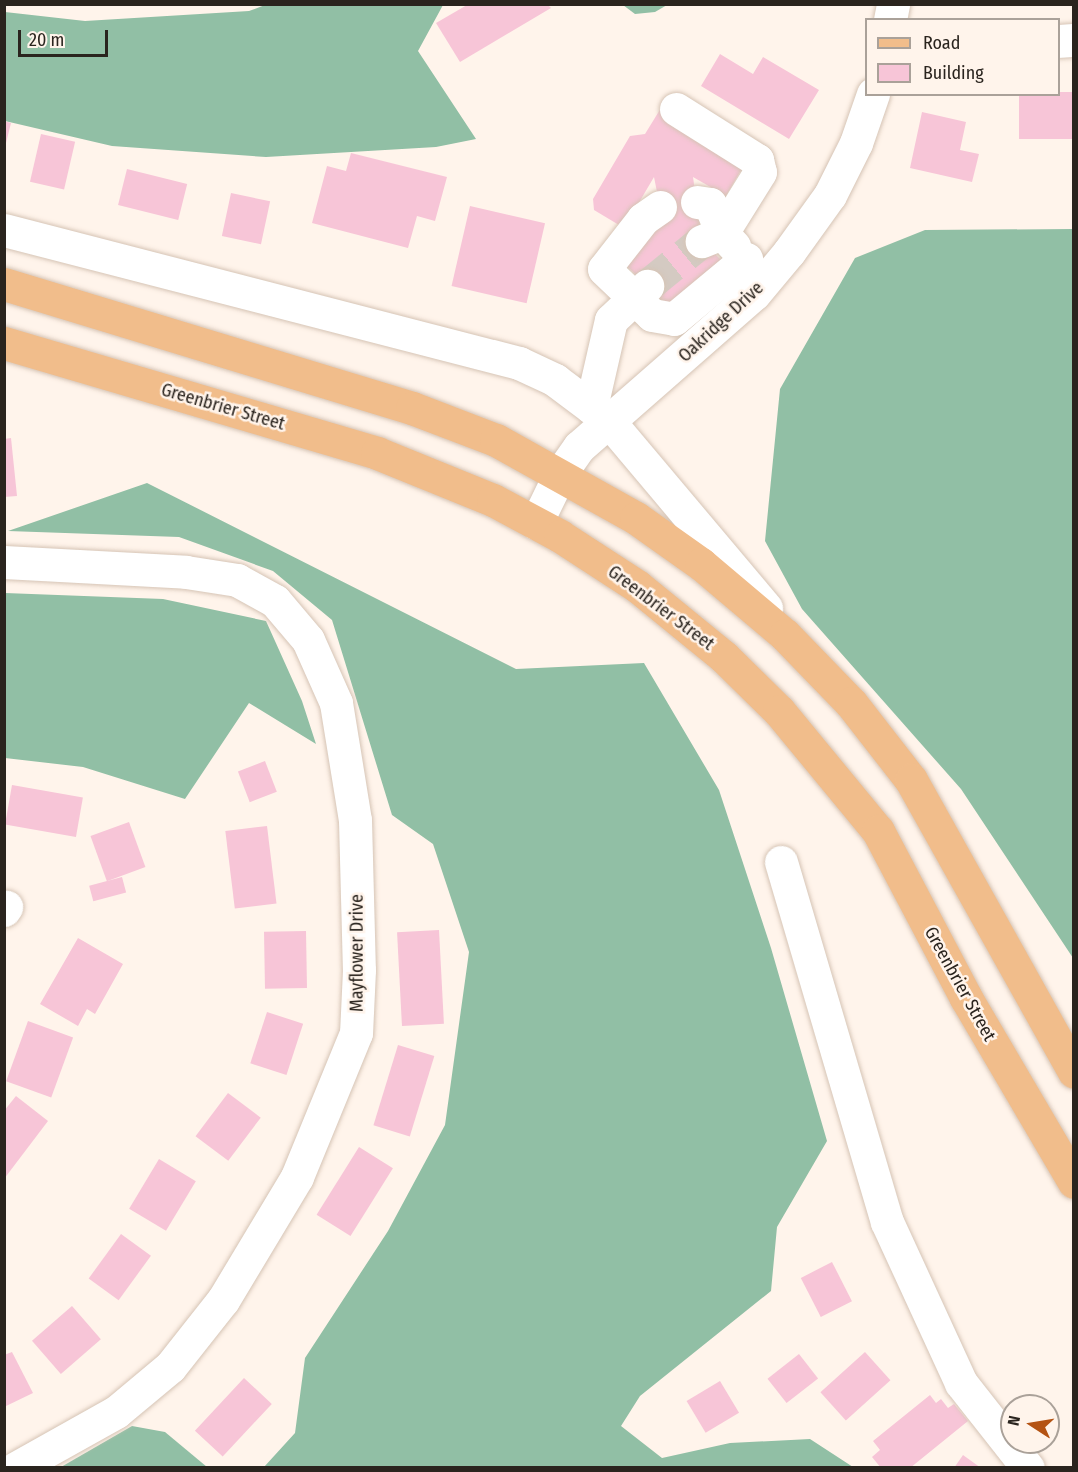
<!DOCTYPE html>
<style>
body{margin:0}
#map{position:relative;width:1078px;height:1472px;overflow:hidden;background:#fff4eb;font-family:"Fira Sans Condensed",sans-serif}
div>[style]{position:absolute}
.forest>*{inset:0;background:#91bfa5}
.building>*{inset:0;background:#f7c5d7;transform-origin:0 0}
.minor-tunnel>*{height:33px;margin-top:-16.5px;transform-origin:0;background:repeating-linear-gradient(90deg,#d4cac2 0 33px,transparent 0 49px)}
.roads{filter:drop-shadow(0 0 2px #d6c4b5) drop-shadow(0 0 2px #d6c4b5)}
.minor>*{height:33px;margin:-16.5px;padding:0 16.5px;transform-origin:16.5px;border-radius:16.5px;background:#fff}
.major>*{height:33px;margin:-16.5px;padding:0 16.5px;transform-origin:16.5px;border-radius:16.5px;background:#f1bd8b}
span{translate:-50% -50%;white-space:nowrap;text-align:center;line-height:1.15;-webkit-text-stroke:5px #fff4eb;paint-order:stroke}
.street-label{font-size:18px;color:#2a241e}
.frame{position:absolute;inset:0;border:6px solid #2a241e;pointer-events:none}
.legend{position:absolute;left:865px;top:18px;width:195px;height:78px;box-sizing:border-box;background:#fff4eb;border:2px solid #aaa199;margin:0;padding:8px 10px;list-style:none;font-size:18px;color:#2a241e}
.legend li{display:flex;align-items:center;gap:12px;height:30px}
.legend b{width:30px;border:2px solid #aaa199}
.north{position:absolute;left:1000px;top:1394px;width:60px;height:60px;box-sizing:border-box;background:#fff4eb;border:2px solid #aaa199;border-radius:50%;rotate:282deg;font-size:16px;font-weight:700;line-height:24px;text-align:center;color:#2a241e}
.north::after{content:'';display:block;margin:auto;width:21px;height:27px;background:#b45313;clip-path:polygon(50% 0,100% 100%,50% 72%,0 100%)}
.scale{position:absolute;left:18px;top:30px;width:90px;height:27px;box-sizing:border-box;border:3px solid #2a241e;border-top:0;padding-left:8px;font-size:18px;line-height:21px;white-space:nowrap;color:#2a241e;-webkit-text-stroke:4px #fff4eb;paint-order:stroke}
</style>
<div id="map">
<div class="forest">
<div style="clip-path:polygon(265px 5px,443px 5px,418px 51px,476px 139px,436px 147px,266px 157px,112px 146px,5px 121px,5px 12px,85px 21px,249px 11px)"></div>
<div style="clip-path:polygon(623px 5px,667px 5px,655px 12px,635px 14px)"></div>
<div style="clip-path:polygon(1073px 229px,1074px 229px,1073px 958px,961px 789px,802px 609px,765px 541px,780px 389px,855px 258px,925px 230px)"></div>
<div style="clip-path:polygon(147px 483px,516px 669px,644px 663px,719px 790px,771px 948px,827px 1141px,777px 1227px,771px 1291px,640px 1396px,621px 1426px,662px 1458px,730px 1443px,810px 1439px,853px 1467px,264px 1467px,295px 1433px,305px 1358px,388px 1231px,445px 1125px,469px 952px,433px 844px,392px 815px,332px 620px,273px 571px,179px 537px,8px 531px)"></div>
<div style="clip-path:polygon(5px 593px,163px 599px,266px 621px,302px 701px,316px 744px,249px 703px,185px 799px,83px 767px,5px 758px)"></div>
<div style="clip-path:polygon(132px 1426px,165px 1432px,207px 1467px,61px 1467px)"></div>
</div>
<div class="building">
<div style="clip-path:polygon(467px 5px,548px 5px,551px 8px,460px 62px,436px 23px)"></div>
<div style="clip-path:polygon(720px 54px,753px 74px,763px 57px,819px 90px,789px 139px,701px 86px)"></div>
<div style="left:1074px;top:92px;width:47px;height:55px;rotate:90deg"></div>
<div style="clip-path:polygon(661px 108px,748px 158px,726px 196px,693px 177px,702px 241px,722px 261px,672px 311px,623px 262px,663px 222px,654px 177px,624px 228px,594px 210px,593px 199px,630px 136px,645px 134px)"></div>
<div style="clip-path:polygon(922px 112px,966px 122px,960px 150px,979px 154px,972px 182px,910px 168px)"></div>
<div style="clip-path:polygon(4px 121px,11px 123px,5px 147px,4px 147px)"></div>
<div style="left:41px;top:134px;width:35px;height:49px;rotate:13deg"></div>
<div style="clip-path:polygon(351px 153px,447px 177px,435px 221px,417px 216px,408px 248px,312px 223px,327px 166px,346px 171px)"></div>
<div style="left:127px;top:169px;width:62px;height:37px;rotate:14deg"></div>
<div style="left:231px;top:193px;width:40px;height:44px;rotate:12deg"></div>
<div style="left:470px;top:206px;width:77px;height:82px;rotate:13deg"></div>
<div style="clip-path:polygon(11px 438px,17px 496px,4px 497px,4px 439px)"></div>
<div style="left:265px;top:761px;width:33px;height:29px;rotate:69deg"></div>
<div style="left:12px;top:785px;width:72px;height:40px;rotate:10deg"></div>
<div style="left:129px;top:822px;width:48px;height:41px;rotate:70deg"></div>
<div style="left:267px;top:826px;width:78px;height:42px;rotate:83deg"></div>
<div style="left:122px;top:877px;width:16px;height:34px;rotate:75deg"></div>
<div style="left:439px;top:930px;width:94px;height:42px;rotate:87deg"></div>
<div style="left:306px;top:931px;width:57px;height:42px;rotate:89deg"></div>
<div style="clip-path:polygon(78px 938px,123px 964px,95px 1014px,87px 1009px,78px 1026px,40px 1004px)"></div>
<div style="left:267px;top:1012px;width:38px;height:54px;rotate:18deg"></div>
<div style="left:28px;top:1021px;width:48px;height:64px;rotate:20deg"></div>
<div style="left:398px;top:1045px;width:38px;height:84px;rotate:17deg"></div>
<div style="left:228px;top:1093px;width:41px;height:54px;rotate:37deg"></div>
<div style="clip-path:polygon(16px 1096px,48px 1121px,4px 1179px,4px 1111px)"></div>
<div style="left:359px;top:1147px;width:40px;height:80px;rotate:32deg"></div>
<div style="left:159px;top:1159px;width:43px;height:58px;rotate:31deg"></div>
<div style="left:121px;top:1234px;width:37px;height:55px;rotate:36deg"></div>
<div style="left:832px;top:1262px;width:44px;height:35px;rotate:63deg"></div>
<div style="left:72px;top:1306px;width:44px;height:53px;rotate:49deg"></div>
<div style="clip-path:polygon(12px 1352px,33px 1393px,4px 1407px,4px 1355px)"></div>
<div style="left:865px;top:1352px;width:38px;height:60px;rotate:48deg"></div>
<div style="left:799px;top:1354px;width:31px;height:40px;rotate:52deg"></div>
<div style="left:244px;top:1378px;width:38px;height:72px;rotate:43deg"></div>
<div style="left:720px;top:1381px;width:37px;height:39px;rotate:59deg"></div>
<div style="clip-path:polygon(930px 1395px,936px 1403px,941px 1399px,948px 1408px,954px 1404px,968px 1421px,910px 1468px,881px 1468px,872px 1457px,880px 1450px,873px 1441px)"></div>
<div style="clip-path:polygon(963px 1455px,981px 1468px,954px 1468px)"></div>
</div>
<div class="minor-tunnel">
<div style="left:647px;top:286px;width:71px;rotate:-39.3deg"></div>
</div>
<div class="roads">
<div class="minor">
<div style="left:890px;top:20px;width:16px;rotate:-79deg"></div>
<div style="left:1058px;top:41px;width:16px;rotate:-4deg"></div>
<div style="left:676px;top:109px;width:96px;rotate:32.2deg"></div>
<div style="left:757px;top:160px;width:12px;rotate:76deg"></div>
<div style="left:760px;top:172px;width:72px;rotate:121.9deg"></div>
<div style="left:722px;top:233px;width:22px;rotate:158deg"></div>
<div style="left:697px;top:202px;width:13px;rotate:9deg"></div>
<div style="left:710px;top:204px;width:31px;rotate:68deg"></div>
<div style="left:722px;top:233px;width:18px;rotate:47deg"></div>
<div style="left:660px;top:207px;width:21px;rotate:145deg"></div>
<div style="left:643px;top:219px;width:63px;rotate:128deg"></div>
<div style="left:604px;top:269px;width:66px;rotate:43.8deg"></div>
<div style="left:652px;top:315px;width:22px;rotate:10deg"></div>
<div style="left:674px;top:319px;width:94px;rotate:-39.8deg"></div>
<div style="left:4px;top:230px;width:532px;rotate:14.48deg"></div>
<div style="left:519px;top:363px;width:40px;rotate:25deg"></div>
<div style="left:555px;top:380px;width:65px;rotate:36.9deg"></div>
<div style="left:607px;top:419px;width:247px;rotate:49.9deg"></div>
<div style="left:591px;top:407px;width:89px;rotate:-77.1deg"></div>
<div style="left:611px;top:320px;width:50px;rotate:-43.4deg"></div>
<div style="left:536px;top:523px;width:55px;rotate:-63.9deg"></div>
<div style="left:560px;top:474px;width:33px;rotate:-55deg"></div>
<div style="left:579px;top:447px;width:232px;rotate:-41.2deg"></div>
<div style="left:754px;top:294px;width:55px;rotate:-50.2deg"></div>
<div style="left:789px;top:252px;width:70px;rotate:-54.3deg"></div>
<div style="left:830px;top:195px;width:58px;rotate:-63.4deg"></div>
<div style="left:856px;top:143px;width:52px;rotate:-70.9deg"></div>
<div style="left:4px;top:562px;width:182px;rotate:3.1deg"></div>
<div style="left:186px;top:572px;width:52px;rotate:8.9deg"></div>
<div style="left:237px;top:580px;width:43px;rotate:28.9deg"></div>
<div style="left:275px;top:601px;width:51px;rotate:49.8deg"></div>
<div style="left:308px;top:640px;width:69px;rotate:66deg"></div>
<div style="left:336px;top:703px;width:119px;rotate:80.8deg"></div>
<div style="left:355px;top:820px;width:150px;rotate:88.5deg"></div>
<div style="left:359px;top:970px;width:63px;rotate:92.7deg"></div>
<div style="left:356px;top:1033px;width:156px;rotate:112.3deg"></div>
<div style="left:297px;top:1177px;width:144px;rotate:121deg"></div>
<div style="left:223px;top:1300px;width:85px;rotate:128.3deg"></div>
<div style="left:170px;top:1367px;width:70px;rotate:140.2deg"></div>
<div style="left:116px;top:1412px;width:115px;rotate:150.8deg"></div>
<div style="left:781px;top:862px;width:375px;rotate:73.6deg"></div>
<div style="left:887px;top:1222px;width:177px;rotate:65.3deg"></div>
<div style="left:961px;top:1383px;width:108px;rotate:51.8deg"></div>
<div style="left:4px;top:910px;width:4px;rotate:-56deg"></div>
</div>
<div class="major">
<div style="left:4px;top:284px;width:426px;rotate:16.9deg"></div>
<div style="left:412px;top:408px;width:90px;rotate:20.9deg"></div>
<div style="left:496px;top:440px;width:160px;rotate:29.1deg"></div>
<div style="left:636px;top:518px;width:80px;rotate:35.3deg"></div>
<div style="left:701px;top:564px;width:110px;rotate:40.2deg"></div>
<div style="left:785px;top:635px;width:95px;rotate:45.9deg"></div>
<div style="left:851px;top:703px;width:98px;rotate:52.1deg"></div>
<div style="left:911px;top:780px;width:334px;rotate:60.8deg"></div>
<div style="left:4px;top:343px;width:389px;rotate:16.4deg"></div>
<div style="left:377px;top:453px;width:125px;rotate:22.1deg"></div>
<div style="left:493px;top:500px;width:76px;rotate:28.2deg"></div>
<div style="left:560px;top:536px;width:92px;rotate:33deg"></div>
<div style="left:637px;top:586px;width:112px;rotate:39.2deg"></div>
<div style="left:724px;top:657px;width:77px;rotate:44.5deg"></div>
<div style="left:779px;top:711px;width:156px;rotate:50.5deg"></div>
<div style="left:878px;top:831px;width:189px;rotate:62.2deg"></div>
<div style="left:966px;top:998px;width:213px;rotate:59.6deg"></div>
</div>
</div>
<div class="street-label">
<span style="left:721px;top:322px;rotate:-43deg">Oakridge Drive</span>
<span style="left:223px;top:407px;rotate:16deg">Greenbrier Street</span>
<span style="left:661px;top:608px;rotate:37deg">Greenbrier Street</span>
<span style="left:357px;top:953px;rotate:-90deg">Mayflower Drive</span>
<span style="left:960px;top:984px;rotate:61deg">Greenbrier Street</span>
</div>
<div class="frame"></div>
<ul class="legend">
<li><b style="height:8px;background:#f1bd8b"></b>Road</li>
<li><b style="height:16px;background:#f7c5d7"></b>Building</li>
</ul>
<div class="north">N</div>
<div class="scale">20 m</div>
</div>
